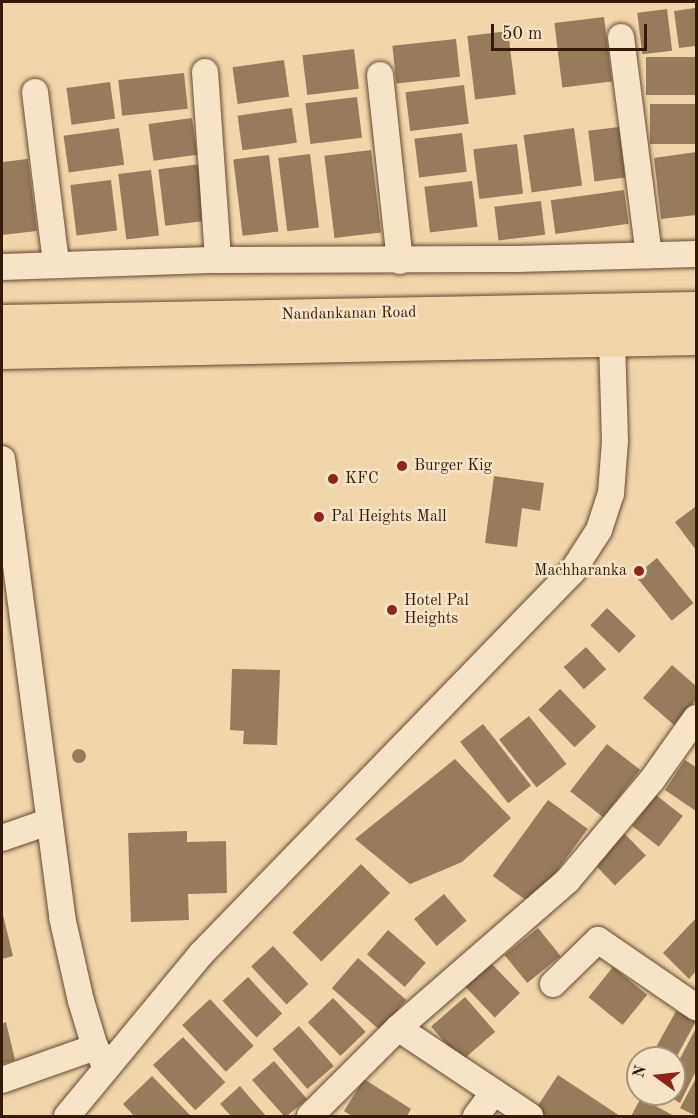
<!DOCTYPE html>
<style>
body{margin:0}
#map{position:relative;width:698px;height:1118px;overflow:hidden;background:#f1d6a9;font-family:"Old Standard TT",serif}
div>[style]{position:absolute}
.building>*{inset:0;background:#967c5a;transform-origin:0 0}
.round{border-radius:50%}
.roads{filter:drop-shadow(0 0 2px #634a2e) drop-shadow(0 0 2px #634a2e)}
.minor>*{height:26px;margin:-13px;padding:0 13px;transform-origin:13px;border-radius:13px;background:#f6e4c7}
.major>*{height:33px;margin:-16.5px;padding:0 16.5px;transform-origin:16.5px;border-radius:16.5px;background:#f1d6a9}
.dots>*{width:16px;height:16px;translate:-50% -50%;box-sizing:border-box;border:3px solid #f6e4c7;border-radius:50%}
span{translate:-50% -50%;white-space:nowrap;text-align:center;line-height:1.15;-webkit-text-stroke:5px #f6e4c7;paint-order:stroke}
.street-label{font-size:16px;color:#341b05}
.poi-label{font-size:16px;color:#341b05}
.left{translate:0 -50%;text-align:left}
.right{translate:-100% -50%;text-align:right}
.frame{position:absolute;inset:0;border:3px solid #341b05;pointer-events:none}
.north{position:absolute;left:626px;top:1046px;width:60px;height:60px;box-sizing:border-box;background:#f6e4c7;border:2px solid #a89479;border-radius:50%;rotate:285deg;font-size:16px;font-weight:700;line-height:24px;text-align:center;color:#341b05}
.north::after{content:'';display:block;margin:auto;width:21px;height:27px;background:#8f2418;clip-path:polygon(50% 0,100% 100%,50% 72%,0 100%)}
.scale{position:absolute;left:491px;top:24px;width:156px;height:27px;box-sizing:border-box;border:3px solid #341b05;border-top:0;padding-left:8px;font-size:18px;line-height:21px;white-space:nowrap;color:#341b05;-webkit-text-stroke:4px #f6e4c7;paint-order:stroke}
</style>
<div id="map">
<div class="building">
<div style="clip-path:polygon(695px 8px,696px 46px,679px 48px,674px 11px)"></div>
<div style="left:667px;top:9px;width:42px;height:30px;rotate:83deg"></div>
<div style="left:604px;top:17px;width:65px;height:50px;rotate:83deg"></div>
<div style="left:508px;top:31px;width:64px;height:41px;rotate:83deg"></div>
<div style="left:456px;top:39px;width:38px;height:64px;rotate:84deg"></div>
<div style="left:354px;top:49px;width:40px;height:52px;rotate:83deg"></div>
<div style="left:696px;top:57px;width:38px;height:50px;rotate:90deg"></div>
<div style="left:284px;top:60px;width:37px;height:52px;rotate:82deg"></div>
<div style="left:184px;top:73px;width:36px;height:66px;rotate:84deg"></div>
<div style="left:110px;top:82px;width:37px;height:44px;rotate:82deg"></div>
<div style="left:464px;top:85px;width:39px;height:59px;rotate:83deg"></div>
<div style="left:357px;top:97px;width:41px;height:52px;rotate:83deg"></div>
<div style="left:696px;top:104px;width:40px;height:46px;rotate:90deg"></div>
<div style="left:292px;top:108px;width:35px;height:55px;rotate:82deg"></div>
<div style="left:192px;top:118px;width:37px;height:44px;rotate:82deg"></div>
<div style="left:619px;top:127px;width:51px;height:31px;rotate:83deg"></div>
<div style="left:119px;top:128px;width:37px;height:56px;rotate:82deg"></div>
<div style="left:574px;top:128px;width:58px;height:51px;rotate:82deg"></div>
<div style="left:462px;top:133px;width:39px;height:48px;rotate:83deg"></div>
<div style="left:517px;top:144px;width:50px;height:44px;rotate:83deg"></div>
<div style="left:371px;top:150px;width:83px;height:47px;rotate:83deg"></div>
<div style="clip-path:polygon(696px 152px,696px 215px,661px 219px,654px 158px)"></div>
<div style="left:310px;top:154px;width:74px;height:32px;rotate:83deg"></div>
<div style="left:269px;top:155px;width:77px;height:36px;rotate:83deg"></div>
<div style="clip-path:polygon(28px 159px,37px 231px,2px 235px,2px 162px)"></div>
<div style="left:201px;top:164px;width:57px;height:43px;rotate:83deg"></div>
<div style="left:151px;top:170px;width:66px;height:33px;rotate:83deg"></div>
<div style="left:111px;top:180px;width:51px;height:41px;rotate:83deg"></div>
<div style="left:472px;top:181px;width:46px;height:48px;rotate:83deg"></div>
<div style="left:624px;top:190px;width:34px;height:74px;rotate:82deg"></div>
<div style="left:541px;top:201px;width:34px;height:47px;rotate:83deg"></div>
<div style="clip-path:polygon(494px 476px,544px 483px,540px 511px,522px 508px,517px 547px,485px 543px)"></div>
<div style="clip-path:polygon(695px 507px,696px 509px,696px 550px,675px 522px)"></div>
<div style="left:657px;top:558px;width:58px;height:28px;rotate:51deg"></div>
<div style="left:607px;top:608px;width:40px;height:24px;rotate:44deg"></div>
<div style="left:586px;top:647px;width:30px;height:30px;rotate:48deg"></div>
<div style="clip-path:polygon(672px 665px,696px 686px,696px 700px,674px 725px,643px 698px)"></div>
<div style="clip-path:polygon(232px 669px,280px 670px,277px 745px,243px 744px,244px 731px,230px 730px)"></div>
<div style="left:560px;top:689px;width:52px;height:30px;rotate:46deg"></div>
<div style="left:529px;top:716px;width:61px;height:38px;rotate:52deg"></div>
<div style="left:483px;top:724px;width:78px;height:29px;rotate:52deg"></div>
<div style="left:607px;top:744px;width:42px;height:60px;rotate:38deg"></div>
<div class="round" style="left:72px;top:749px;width:14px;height:14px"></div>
<div style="clip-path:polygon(455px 759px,511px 818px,462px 862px,410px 884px,355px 839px)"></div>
<div style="clip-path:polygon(685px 760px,696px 767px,696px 811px,665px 790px)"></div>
<div style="left:656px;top:795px;width:34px;height:39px;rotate:38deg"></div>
<div style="left:548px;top:800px;width:49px;height:94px;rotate:36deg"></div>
<div style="clip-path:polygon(187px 831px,187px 842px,226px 841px,227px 893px,188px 894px,189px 920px,131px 922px,128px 833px)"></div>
<div style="left:625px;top:834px;width:30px;height:43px;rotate:46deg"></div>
<div style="left:361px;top:864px;width:41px;height:97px;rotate:45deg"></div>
<div style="left:444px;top:894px;width:35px;height:39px;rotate:50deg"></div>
<div style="clip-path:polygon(2px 911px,13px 956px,2px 959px)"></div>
<div style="clip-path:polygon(696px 918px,696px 971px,689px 979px,663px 953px)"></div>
<div style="left:538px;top:928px;width:36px;height:43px;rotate:51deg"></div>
<div style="left:388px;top:930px;width:50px;height:32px;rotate:41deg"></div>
<div style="left:273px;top:946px;width:52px;height:30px;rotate:47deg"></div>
<div style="left:358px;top:958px;width:64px;height:40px;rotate:41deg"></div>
<div style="left:488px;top:960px;width:46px;height:35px;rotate:46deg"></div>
<div style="left:613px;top:967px;width:44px;height:39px;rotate:39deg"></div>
<div style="left:248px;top:977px;width:50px;height:35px;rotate:47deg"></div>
<div style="left:465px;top:997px;width:46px;height:45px;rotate:49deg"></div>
<div style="left:333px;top:998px;width:47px;height:35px;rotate:46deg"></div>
<div style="left:210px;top:999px;width:64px;height:38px;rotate:47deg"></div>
<div style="clip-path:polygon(676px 1011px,696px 1021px,676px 1058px,670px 1058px,655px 1049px)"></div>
<div style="clip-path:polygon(6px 1022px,15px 1060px,2px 1064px,2px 1024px)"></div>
<div style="left:299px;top:1026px;width:53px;height:35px;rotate:49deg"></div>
<div style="clip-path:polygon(696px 1028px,696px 1071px,680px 1103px,664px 1094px,674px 1094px,674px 1070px)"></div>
<div style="left:183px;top:1037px;width:62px;height:41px;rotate:47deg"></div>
<div style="clip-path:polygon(274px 1061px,307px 1099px,287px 1116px,284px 1116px,252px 1080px)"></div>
<div style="clip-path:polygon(558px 1075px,620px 1116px,545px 1116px,535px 1110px)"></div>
<div style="clip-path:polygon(152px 1076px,191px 1116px,134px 1116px,123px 1104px)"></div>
<div style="clip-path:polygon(696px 1078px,696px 1116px,680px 1108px)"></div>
<div style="clip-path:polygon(364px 1079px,411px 1109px,407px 1116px,352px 1116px,344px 1111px)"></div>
<div style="clip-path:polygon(240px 1086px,266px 1116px,231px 1116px,220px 1104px)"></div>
<div style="clip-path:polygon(641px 1098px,674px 1116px,631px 1116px)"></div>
</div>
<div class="roads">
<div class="minor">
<div style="left:621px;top:37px;width:220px;rotate:82.7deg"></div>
<div style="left:205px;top:72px;width:188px;rotate:86deg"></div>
<div style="left:380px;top:75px;width:187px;rotate:83.9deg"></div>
<div style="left:35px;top:92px;width:172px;rotate:83deg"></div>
<div style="left:2px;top:267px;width:216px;rotate:-1.9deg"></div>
<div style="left:218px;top:260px;width:300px;rotate:-0.2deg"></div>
<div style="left:518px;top:259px;width:178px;rotate:-1.6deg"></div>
<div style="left:2px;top:459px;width:462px;rotate:82.5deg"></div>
<div style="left:62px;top:917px;width:86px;rotate:77.3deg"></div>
<div style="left:81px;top:1001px;width:48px;rotate:73.1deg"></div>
<div style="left:95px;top:1047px;width:22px;rotate:60deg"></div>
<div style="left:2px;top:838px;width:49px;rotate:-19.2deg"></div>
<div style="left:553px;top:984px;width:63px;rotate:-44.4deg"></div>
<div style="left:598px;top:940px;width:119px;rotate:34.4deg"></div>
<div style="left:398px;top:1028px;width:159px;rotate:33.7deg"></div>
<div style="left:2px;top:1080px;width:99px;rotate:-19.5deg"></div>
<div style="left:67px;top:1116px;width:210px;rotate:-50.4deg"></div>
<div style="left:201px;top:954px;width:533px;rotate:-45.84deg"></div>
<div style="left:572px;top:572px;width:50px;rotate:-57.3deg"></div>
<div style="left:599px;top:530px;width:38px;rotate:-72deg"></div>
<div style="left:611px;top:494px;width:53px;rotate:-85.7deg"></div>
<div style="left:615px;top:441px;width:101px;rotate:-91.7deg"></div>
<div style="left:310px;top:1116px;width:124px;rotate:-45deg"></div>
<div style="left:398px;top:1028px;width:225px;rotate:-41deg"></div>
<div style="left:568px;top:880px;width:131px;rotate:-50deg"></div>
<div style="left:652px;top:780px;width:76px;rotate:-54.6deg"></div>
<div style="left:476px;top:1116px;width:30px;rotate:-53deg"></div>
</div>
<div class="major">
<div style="left:2px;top:321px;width:694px;rotate:-1.07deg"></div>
<div style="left:2px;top:352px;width:694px;rotate:-1.16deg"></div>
</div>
</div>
<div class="dots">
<div style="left:402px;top:466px;background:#8f2418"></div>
<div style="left:333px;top:479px;background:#8f2418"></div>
<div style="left:319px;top:517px;background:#8f2418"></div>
<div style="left:639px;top:571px;background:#8f2418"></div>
<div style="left:392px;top:610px;background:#8f2418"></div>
</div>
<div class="street-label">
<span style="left:349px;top:314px;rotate:-1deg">Nandankanan Road</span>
</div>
<div class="poi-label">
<span class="left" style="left:414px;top:466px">Burger Kig</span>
<span class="left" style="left:345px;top:479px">KFC</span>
<span class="left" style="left:331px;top:517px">Pal Heights Mall</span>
<span class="right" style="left:627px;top:571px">Machharanka</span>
<span class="left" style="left:404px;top:610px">Hotel Pal<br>Heights</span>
</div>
<div class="frame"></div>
<div class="north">N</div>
<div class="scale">50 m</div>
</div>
